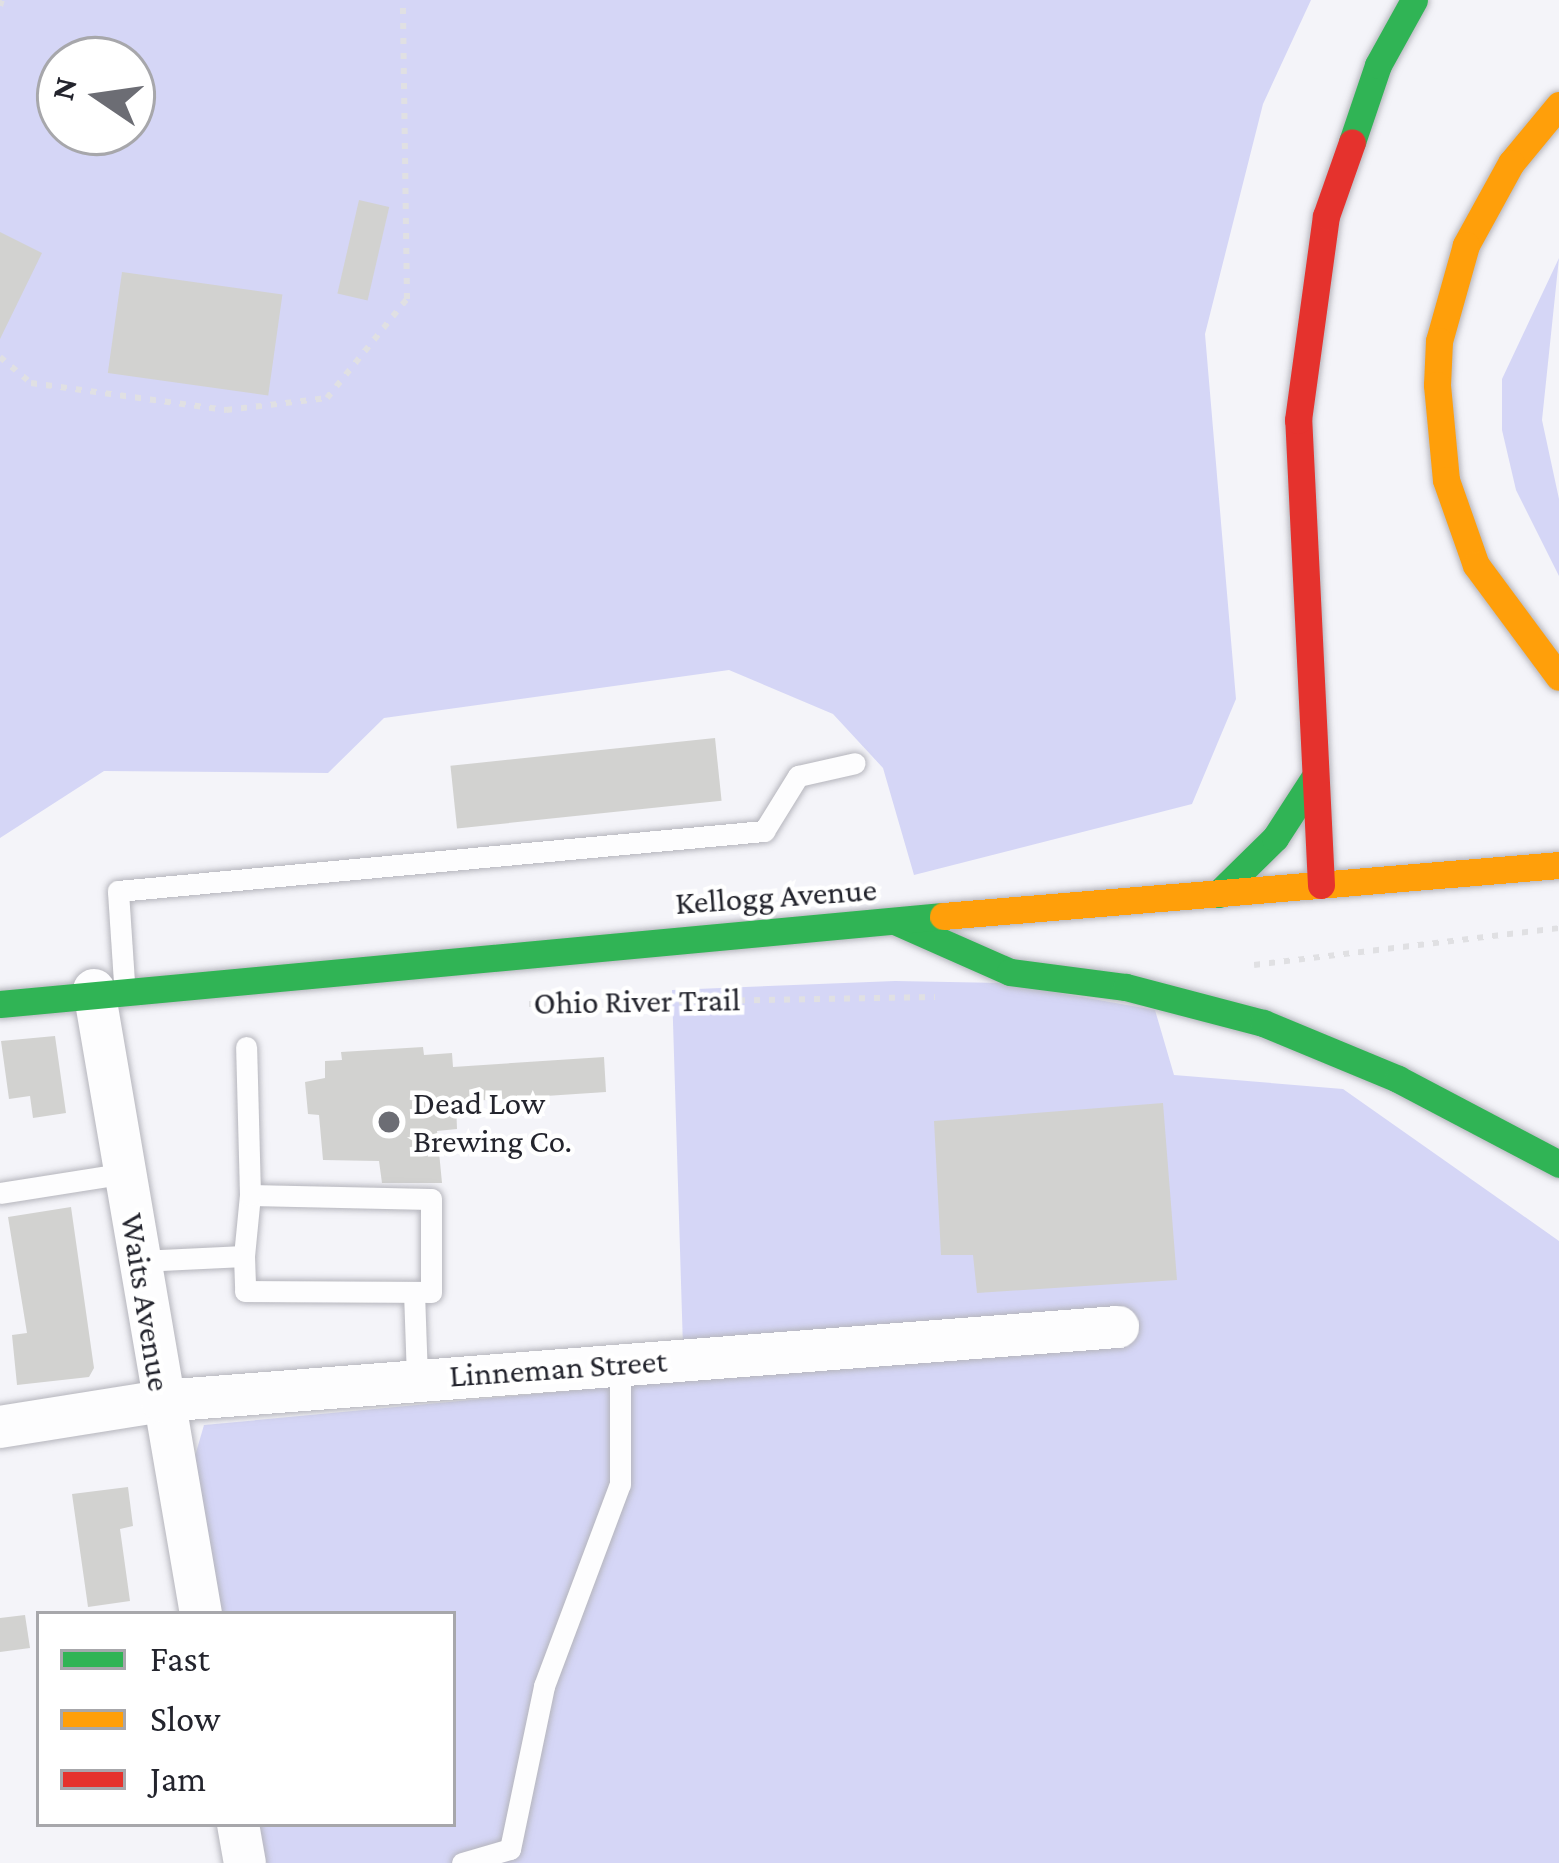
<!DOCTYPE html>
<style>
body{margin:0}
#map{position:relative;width:1559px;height:1863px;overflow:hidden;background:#f4f4f9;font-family:"Crimson Pro",serif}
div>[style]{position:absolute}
.green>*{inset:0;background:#d5d6f6}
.building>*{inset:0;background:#d2d2d0;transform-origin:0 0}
.path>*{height:6px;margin-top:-3px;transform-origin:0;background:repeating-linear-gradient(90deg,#e0e0e3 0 6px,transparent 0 15px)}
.roads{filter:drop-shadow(0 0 3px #b5b5bc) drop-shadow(0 0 3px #b5b5bc)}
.lane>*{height:21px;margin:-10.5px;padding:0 10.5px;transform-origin:10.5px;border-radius:10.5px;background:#fdfdfe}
.street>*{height:42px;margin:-21px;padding:0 21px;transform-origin:21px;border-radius:21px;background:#fdfdfe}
.fast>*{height:27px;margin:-13.5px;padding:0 13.5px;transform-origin:13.5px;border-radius:13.5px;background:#30b455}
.slow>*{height:27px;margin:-13.5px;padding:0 13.5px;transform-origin:13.5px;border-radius:13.5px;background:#ff9f0a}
.jam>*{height:27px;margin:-13.5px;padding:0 13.5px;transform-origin:13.5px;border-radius:13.5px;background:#e5322d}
.dots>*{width:33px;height:33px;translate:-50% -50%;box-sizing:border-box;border:6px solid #fff;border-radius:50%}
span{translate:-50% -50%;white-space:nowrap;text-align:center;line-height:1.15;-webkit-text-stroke:9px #fff;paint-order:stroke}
.street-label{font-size:33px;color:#23242d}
.poi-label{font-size:33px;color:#23242d}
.left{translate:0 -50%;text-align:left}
.legend{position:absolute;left:36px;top:1611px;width:420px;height:216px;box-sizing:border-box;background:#fff;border:3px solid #a7a7ab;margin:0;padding:15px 21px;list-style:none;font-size:36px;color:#23242d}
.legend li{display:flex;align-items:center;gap:24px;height:60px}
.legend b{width:60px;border:3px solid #a7a7ab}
.north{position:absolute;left:36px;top:36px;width:120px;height:120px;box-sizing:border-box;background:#fff;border:3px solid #a7a7ab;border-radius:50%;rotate:283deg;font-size:33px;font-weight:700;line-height:48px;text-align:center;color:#23242d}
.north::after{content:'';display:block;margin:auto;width:42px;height:54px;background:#6c6d74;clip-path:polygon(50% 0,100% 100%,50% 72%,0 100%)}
</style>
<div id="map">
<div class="green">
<div style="clip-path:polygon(evenodd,0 0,1311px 0,1263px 104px,1205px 334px,1236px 699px,1192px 804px,914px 875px,883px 768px,833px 714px,729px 670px,384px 718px,328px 773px,104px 771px,0 838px,0 0,60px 60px,132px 60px,132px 132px,60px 132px,60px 60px)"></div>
<div style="clip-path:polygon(1559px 258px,1542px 420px,1559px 499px,1559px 576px,1516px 490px,1502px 430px,1502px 379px)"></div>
<div style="clip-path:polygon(895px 981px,1003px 983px,1155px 1010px,1174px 1075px,1343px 1089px,1559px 1241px,1559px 1863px,264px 1863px,257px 1824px,453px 1824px,453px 1614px,221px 1614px,195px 1456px,204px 1425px,684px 1380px,672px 990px)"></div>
</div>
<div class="building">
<div style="left:359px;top:200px;width:31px;height:96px;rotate:13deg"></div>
<div style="clip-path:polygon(0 232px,42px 253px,0 339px)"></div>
<div style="left:122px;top:272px;width:162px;height:102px;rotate:8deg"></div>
<div style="left:715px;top:738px;width:63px;height:266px;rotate:84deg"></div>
<div style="clip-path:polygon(55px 1036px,66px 1113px,33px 1118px,30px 1096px,9px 1099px,1px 1041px)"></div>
<div style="clip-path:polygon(423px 1047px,424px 1055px,452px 1053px,453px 1067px,604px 1057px,606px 1092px,456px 1102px,457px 1129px,437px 1131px,442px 1183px,382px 1183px,379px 1161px,323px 1160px,319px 1115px,308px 1114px,305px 1082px,325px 1078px,325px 1061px,342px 1060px,341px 1052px)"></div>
<div style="clip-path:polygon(1163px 1103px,1177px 1280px,977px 1293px,973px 1255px,941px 1255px,934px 1121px)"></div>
<div style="clip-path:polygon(71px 1207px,94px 1368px,89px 1377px,17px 1385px,12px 1335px,27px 1333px,8px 1217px)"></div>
<div style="clip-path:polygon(128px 1487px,133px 1526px,120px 1529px,130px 1601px,88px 1607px,72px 1494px)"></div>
<div style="clip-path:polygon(25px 1615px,30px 1648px,0 1652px,0 1618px)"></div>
</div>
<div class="path">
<div style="left:0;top:6px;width:6px;rotate:-72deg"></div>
<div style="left:0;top:357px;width:40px;rotate:40deg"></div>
<div style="left:31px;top:383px;width:197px;rotate:7.9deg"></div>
<div style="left:226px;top:410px;width:102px;rotate:-6.8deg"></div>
<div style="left:327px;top:398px;width:127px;rotate:-51.1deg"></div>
<div style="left:407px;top:299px;width:299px;rotate:-90.8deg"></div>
<div style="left:1254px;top:965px;width:307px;rotate:-6.9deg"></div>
<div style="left:529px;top:1004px;width:406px;rotate:-1deg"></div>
</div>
<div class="roads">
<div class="lane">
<div style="left:124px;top:982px;width:91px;rotate:-93.8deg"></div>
<div style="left:118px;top:891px;width:649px;rotate:-5.31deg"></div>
<div style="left:764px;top:831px;width:65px;rotate:-58.3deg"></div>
<div style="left:798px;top:776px;width:58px;rotate:-12.8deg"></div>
<div style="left:0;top:1193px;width:128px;rotate:-9deg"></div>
<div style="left:244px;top:1256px;width:61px;rotate:-84.4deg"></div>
<div style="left:140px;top:1261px;width:104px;rotate:-2.8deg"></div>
<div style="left:244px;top:1256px;width:35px;rotate:88deg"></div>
<div style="left:245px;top:1291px;width:186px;rotate:0.3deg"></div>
<div style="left:431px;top:1292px;width:93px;rotate:-90deg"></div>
<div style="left:431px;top:1199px;width:181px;rotate:-178.7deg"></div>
<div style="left:250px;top:1195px;width:148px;rotate:-91.5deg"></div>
<div style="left:414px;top:1292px;width:87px;rotate:88deg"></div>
<div style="left:462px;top:1863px;width:50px;rotate:-16.3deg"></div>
<div style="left:510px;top:1849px;width:167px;rotate:-78.2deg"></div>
<div style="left:544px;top:1686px;width:216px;rotate:-69.4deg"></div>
<div style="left:620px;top:1484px;width:120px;rotate:-90deg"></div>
</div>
<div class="street">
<div style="left:94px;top:990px;width:633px;rotate:80.27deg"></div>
<div style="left:0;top:1427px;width:164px;rotate:-9.1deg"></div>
<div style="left:162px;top:1401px;width:959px;rotate:-4.43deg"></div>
<div style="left:238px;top:1824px;width:40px;rotate:80deg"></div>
</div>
<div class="fast">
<div style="left:1352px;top:142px;width:81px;rotate:-71.3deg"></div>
<div style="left:1378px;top:65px;width:74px;rotate:-61deg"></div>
<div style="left:1218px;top:894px;width:80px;rotate:-44.5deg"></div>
<div style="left:1275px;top:838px;width:72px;rotate:-57deg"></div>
<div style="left:899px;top:923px;width:121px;rotate:23.8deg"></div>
<div style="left:1010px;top:972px;width:117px;rotate:7.4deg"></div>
<div style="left:1126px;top:987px;width:142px;rotate:14.7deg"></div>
<div style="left:1263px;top:1023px;width:146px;rotate:22.5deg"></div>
<div style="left:1398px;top:1079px;width:182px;rotate:27.8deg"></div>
<div style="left:0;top:1004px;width:947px;rotate:-5.33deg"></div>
</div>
<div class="slow">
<div style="left:1559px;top:105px;width:75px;rotate:129.6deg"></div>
<div style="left:1511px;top:163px;width:94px;rotate:118.8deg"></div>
<div style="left:1466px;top:245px;width:100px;rotate:105.7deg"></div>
<div style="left:1439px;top:341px;width:44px;rotate:92.6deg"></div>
<div style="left:1437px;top:385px;width:95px;rotate:84.6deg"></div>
<div style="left:1446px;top:480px;width:90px;rotate:70.6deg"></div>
<div style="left:1476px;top:565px;width:139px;rotate:53.5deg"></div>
<div style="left:943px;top:916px;width:618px;rotate:-4.73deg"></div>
</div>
<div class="jam">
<div style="left:1321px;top:885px;width:466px;rotate:-92.8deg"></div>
<div style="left:1298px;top:420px;width:206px;rotate:-82.2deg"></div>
<div style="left:1326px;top:216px;width:78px;rotate:-70.6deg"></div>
</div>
</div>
<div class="dots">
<div style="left:389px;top:1122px;background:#6c6d74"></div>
</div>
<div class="street-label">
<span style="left:776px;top:896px;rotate:-4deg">Kellogg Avenue</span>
<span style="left:637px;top:1001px;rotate:-1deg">Ohio River Trail</span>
<span style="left:146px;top:1302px;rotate:81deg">Waits Avenue</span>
<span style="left:558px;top:1368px;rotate:-4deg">Linneman Street</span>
</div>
<div class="poi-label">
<span class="left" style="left:413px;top:1122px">Dead Low<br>Brewing Co.</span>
</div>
<ul class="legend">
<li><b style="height:15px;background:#30b455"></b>Fast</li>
<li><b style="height:15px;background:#ff9f0a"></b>Slow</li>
<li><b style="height:15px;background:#e5322d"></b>Jam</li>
</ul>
<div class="north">N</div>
</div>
